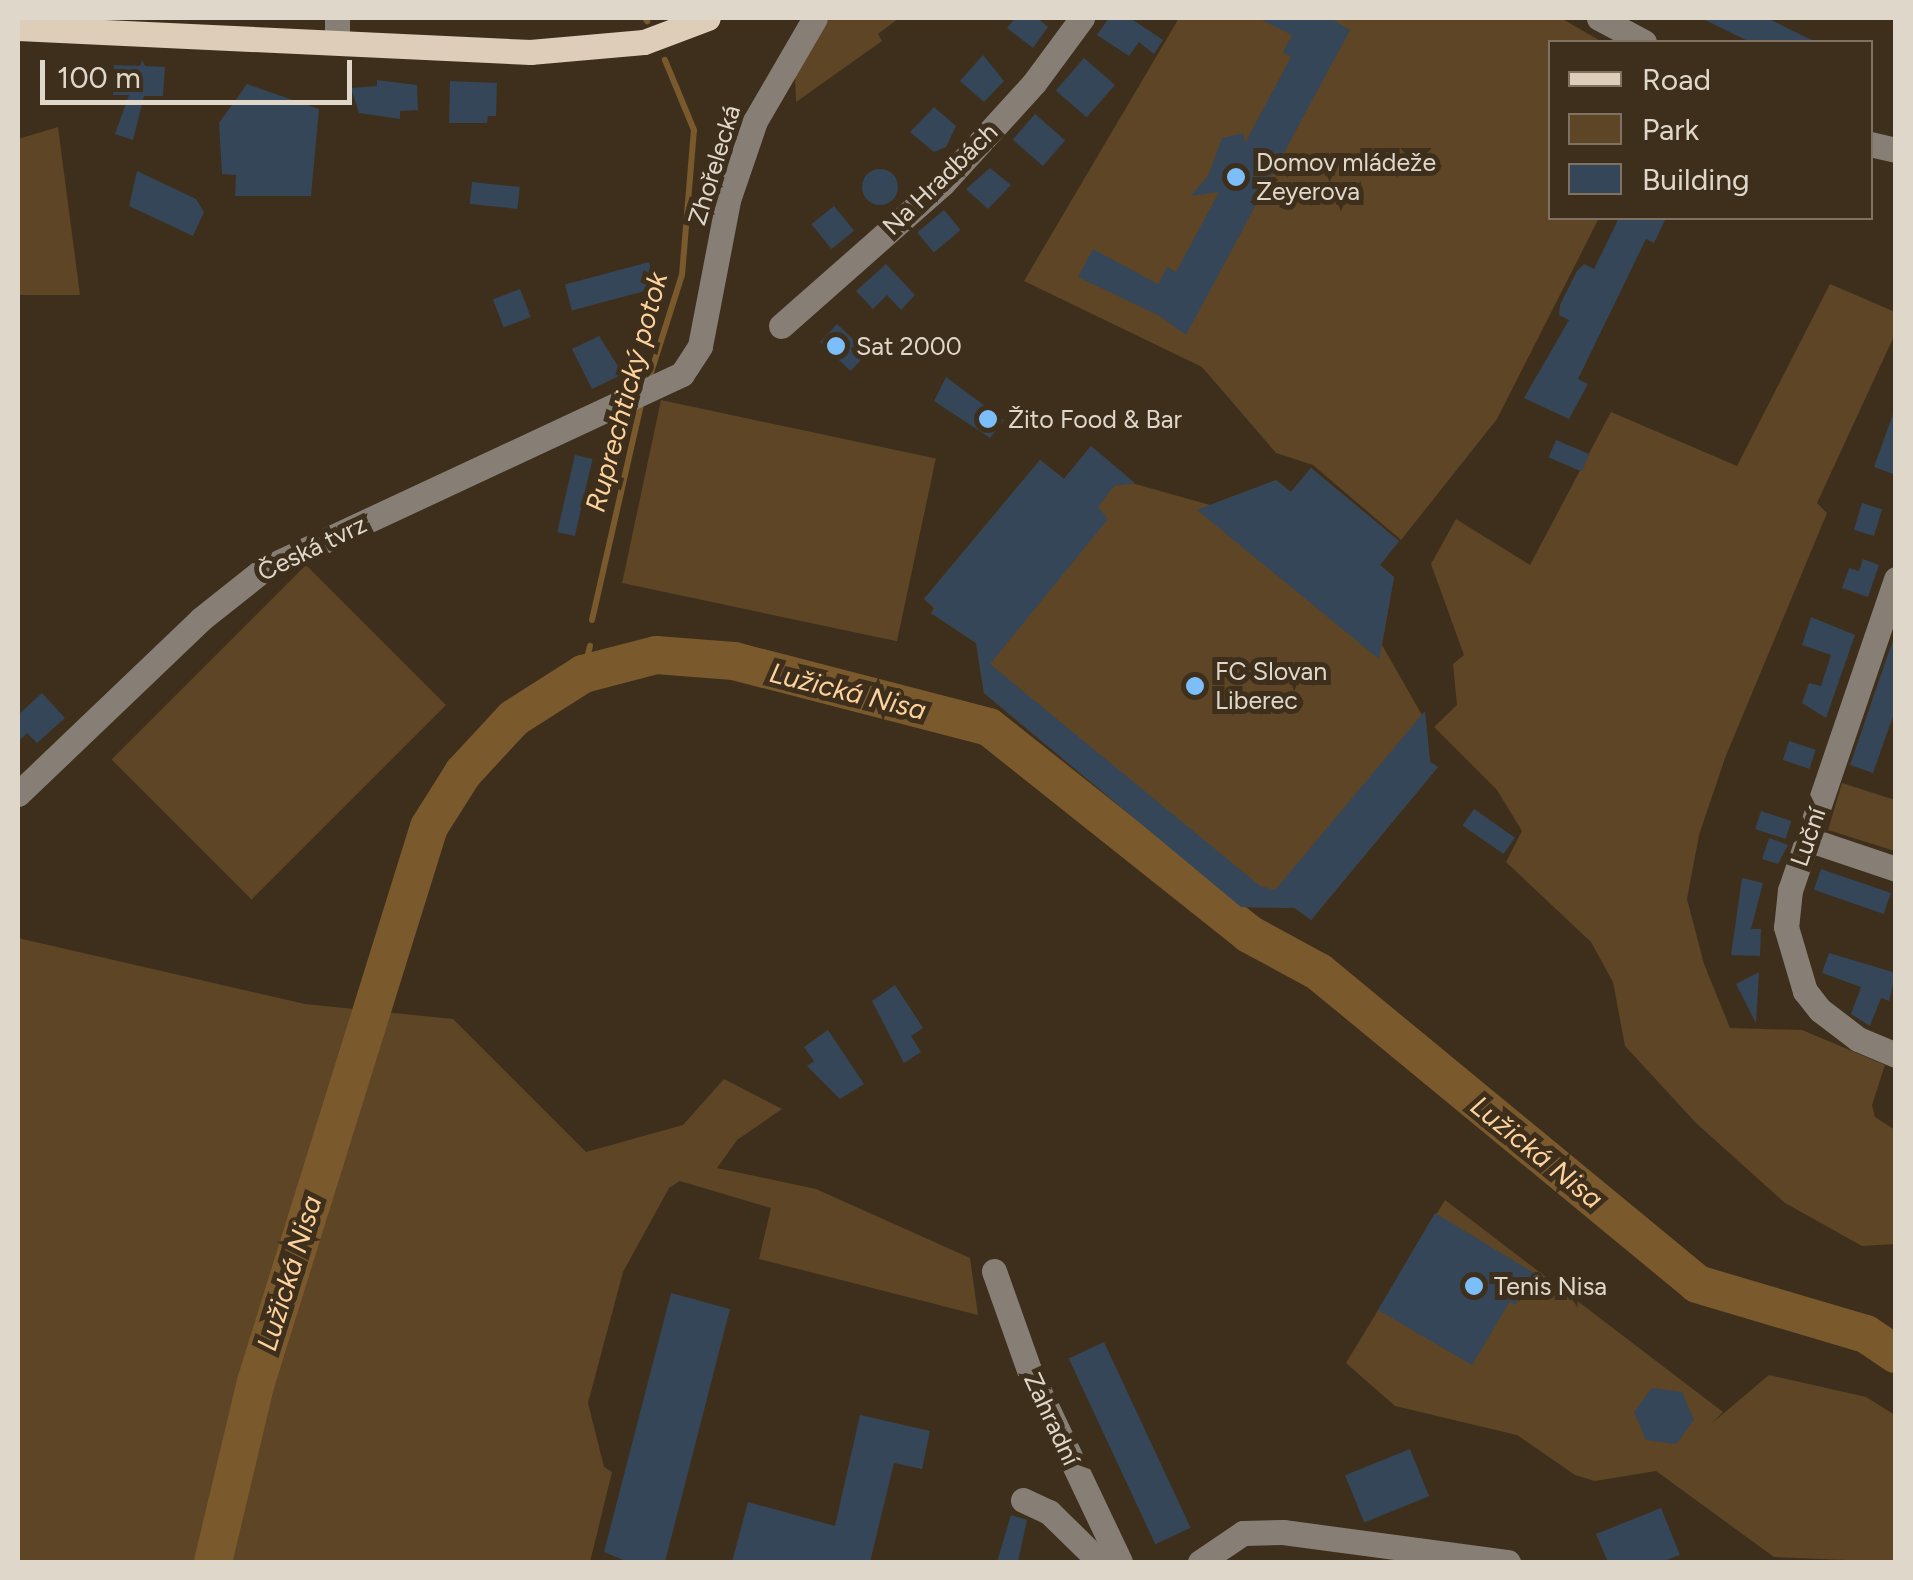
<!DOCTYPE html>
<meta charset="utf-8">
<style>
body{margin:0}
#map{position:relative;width:1913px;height:1580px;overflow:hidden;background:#3e2f1c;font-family:Figtree,sans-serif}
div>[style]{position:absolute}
.green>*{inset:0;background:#5d4525;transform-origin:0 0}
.stream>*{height:6px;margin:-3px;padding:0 3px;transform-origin:3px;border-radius:3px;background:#7a592d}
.river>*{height:38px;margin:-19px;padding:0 19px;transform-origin:19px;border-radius:19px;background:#7a592d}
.building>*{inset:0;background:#344657;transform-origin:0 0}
.round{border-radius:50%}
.minor>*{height:25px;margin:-12.5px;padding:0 12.5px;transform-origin:12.5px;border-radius:12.5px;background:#877f76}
.major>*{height:25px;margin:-12.5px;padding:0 12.5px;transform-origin:12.5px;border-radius:12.5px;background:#ddcdb9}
.dots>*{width:28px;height:28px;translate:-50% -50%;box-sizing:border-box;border:5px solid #3e2f1c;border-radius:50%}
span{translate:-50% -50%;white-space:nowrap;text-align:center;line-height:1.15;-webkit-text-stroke:10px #3e2f1c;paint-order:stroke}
.poi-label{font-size:25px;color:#e0d7cb}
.left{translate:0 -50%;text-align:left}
.street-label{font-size:25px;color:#e0d7cb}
.water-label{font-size:28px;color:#fdd29d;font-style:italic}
.frame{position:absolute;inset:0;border:20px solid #e0d7cb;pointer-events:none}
.legend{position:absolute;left:1548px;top:40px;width:325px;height:180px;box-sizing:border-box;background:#3e2f1c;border:2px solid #7f7262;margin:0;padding:12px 18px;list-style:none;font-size:30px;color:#e0d7cb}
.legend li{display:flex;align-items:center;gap:20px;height:50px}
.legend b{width:50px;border:2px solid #7f7262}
.scale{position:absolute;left:40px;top:60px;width:312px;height:45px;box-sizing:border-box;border:5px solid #e0d7cb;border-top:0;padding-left:12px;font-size:30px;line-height:35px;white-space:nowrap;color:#e0d7cb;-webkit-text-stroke:8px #3e2f1c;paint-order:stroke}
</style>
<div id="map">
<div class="green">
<div style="clip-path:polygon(829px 18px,899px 18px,878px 34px,882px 41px,796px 102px,795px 77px)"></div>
<div style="clip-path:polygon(1179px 18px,1561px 18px,1602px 42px,1550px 42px,1550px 218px,1599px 218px,1497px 419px,1401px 540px,1313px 465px,1276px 453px,1202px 367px,1024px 281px)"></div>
<div style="clip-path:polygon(58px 127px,80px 295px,18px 295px,18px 139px)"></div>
<div style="clip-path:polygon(1830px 284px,1895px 312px,1895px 334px,1817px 503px,1827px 513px,1725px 758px,1699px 835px,1687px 899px,1704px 964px,1730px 1028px,1802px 1030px,1885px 1065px,1872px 1105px,1875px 1117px,1895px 1130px,1895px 1244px,1862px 1246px,1785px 1203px,1696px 1123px,1625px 1046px,1613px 982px,1591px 942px,1506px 862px,1522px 831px,1497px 790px,1434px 727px,1457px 705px,1453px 664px,1464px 655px,1431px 564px,1456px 519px,1530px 565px,1611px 412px,1737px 466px)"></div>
<div style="left:661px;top:400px;width:281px;height:187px;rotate:12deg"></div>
<div style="clip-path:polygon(1091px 446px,1121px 480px,1210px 505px,1276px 480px,1291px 492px,1311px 468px,1399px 541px,1380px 565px,1394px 577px,1382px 645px,1426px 722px,1430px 762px,1438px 767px,1311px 920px,1295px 908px,1241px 907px,984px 693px,976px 643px,931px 613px,934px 608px,924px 599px,1040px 460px,1064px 479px)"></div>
<div style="left:306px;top:565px;width:198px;height:275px;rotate:45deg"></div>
<div style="clip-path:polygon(1842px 783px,1895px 800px,1895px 851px,1828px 830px)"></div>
<div style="clip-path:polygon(18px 938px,305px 1004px,453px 1019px,586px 1152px,683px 1125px,724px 1079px,782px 1109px,737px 1140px,717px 1168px,816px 1189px,970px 1258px,978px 1315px,759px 1259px,771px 1208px,680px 1181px,669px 1188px,623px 1272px,588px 1403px,604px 1467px,612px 1472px,590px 1562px,18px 1562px)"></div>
<div style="clip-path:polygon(1445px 1200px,1723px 1412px,1711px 1424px,1769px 1375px,1866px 1397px,1895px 1415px,1895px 1562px,1774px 1557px,1656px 1471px,1595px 1481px,1575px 1475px,1517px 1435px,1395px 1406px,1346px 1363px)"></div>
</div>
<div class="stream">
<div style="left:645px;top:18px;width:4px;rotate:56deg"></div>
<div style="left:648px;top:382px;width:112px;rotate:-72.4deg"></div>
<div style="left:682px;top:275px;width:145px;rotate:-85.3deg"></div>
<div style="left:694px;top:130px;width:76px;rotate:-112.5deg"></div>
<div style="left:592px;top:620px;width:221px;rotate:-77.2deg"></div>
<div style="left:583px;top:674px;width:29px;rotate:-76deg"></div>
</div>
<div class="river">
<div style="left:213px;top:1562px;width:185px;rotate:-76.6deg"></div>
<div style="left:256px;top:1382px;width:581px;rotate:-72.69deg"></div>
<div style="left:429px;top:827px;width:64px;rotate:-57.8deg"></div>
<div style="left:463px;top:773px;width:75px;rotate:-47.2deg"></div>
<div style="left:514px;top:718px;width:82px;rotate:-32.5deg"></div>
<div style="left:583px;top:674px;width:75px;rotate:-14.6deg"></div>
<div style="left:656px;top:655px;width:78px;rotate:4.4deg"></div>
<div style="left:734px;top:661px;width:263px;rotate:14.5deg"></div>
<div style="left:989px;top:727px;width:332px;rotate:38.5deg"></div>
<div style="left:1249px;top:934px;width:80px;rotate:28.5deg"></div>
<div style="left:1319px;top:972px;width:490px;rotate:39.5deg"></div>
<div style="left:1697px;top:1284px;width:176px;rotate:16.5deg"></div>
<div style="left:1866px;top:1334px;width:36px;rotate:34deg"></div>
</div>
<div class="building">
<div style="clip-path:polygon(1015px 18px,1037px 18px,1048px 27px,1033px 48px,1007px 28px)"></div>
<div style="clip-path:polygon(1109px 18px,1130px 18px,1163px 40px,1154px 54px,1139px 42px,1129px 56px,1097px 35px)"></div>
<div style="clip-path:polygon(1258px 18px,1330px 18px,1350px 30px,1186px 335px,1160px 316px,1078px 277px,1093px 249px,1158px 284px,1167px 267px,1176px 272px,1219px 192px,1191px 196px,1208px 176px,1222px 138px,1243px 133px,1245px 143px,1291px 57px,1283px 52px,1292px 35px)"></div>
<div style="clip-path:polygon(1701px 18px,1767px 18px,1816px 42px,1750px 42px)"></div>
<div style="clip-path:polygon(983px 55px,1004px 81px,984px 102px,960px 81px)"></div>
<div style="left:1084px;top:58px;width:41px;height:43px;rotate:41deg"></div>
<div style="clip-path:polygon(142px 60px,145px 66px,165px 67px,163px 96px,144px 96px,133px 140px,115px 134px,129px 95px,113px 95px,114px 65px,140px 66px)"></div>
<div style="clip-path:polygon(377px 80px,417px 85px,418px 110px,400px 111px,400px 119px,359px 113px,351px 88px,377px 86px)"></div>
<div style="clip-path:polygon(450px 81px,497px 83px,496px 116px,488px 116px,487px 123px,449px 123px)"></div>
<div style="clip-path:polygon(247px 84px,319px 109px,311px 196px,235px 196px,236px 175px,222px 174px,219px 123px)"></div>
<div style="clip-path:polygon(934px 107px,956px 126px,946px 147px,934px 152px,910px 132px)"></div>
<div style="left:1035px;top:114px;width:40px;height:34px;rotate:41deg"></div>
<div style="clip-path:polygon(990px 168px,1011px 185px,988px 209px,966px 189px)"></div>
<div class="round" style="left:862px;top:169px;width:36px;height:36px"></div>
<div style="clip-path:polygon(137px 171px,196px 199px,204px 212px,193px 236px,129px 206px)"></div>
<div style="left:472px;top:182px;width:48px;height:22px;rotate:6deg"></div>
<div style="left:834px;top:206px;width:32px;height:29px;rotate:51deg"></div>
<div style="left:944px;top:210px;width:26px;height:35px;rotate:50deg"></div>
<div style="clip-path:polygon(1619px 218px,1666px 218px,1654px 243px,1646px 239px,1578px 379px,1588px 384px,1569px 419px,1524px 398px,1569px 320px,1559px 315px,1560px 305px,1577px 271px,1584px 264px,1594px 269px)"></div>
<div style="left:649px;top:262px;width:27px;height:87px;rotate:75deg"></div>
<div style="clip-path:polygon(886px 264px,915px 295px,901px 310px,887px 295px,873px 309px,856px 291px)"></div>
<div style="left:520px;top:289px;width:30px;height:29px;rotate:69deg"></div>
<div style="left:837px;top:324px;width:42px;height:25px;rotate:43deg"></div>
<div style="clip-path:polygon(599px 336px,623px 374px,592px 389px,572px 349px)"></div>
<div style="clip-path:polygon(946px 377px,1004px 420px,990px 438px,934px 401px)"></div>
<div style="clip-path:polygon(1893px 414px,1896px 415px,1896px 475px,1874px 467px)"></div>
<div style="left:1556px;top:440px;width:36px;height:19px;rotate:23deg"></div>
<div style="clip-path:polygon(1091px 446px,1135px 483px,1114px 486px,1098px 507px,1108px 519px,990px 664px,1260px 886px,1275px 890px,1425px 711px,1430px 762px,1438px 767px,1311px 920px,1295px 908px,1241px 907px,984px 693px,976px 643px,931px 613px,935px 608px,924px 599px,1040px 460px,1064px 479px)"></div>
<div style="left:575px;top:455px;width:18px;height:79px;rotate:13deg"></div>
<div style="clip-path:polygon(1311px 468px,1399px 541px,1380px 565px,1394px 577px,1379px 659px,1197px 510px,1276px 480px,1291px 492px)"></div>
<div style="left:1862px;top:503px;width:21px;height:28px;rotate:17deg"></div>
<div style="clip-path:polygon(1863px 559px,1879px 565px,1868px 597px,1842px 588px,1849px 568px,1859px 571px)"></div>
<div style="clip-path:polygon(1811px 617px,1855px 635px,1826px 718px,1802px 703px,1809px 683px,1821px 686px,1831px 655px,1802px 645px)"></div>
<div style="clip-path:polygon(1896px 631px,1896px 708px,1873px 773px,1850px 765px)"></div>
<div style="clip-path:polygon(42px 693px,65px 718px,37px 743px,27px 733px,18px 742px,18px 715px)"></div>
<div style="left:1789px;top:741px;width:28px;height:20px;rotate:18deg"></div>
<div style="left:1474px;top:809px;width:50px;height:20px;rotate:35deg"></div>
<div style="left:1761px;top:811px;width:32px;height:19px;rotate:18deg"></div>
<div style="clip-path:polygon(1769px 838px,1788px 845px,1778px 864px,1762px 859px)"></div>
<div style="left:1821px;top:869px;width:74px;height:22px;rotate:19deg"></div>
<div style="clip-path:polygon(1742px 878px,1763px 883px,1751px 929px,1761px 929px,1760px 956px,1731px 955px)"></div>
<div style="clip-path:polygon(1829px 953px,1896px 973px,1889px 1001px,1881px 998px,1870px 1026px,1851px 1014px,1861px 987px,1822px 973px)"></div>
<div style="clip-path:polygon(1759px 972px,1756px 1023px,1736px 984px)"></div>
<div style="clip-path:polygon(895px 985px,923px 1028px,911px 1036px,921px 1052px,904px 1063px,872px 1001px)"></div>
<div style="clip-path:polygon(828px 1030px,864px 1084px,840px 1099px,807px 1066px,814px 1061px,804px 1047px)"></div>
<div style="clip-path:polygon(1435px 1213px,1537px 1275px,1515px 1305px,1510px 1301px,1472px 1365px,1378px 1310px)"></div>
<div style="clip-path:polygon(671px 1293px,730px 1309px,665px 1562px,628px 1562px,604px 1552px)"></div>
<div style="left:1104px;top:1342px;width:205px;height:39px;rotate:65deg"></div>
<div style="clip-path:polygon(1652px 1388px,1682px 1392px,1694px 1420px,1676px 1444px,1646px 1440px,1634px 1412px)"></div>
<div style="clip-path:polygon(860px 1415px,930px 1431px,922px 1469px,894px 1463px,870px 1562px,732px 1562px,748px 1502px,835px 1526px)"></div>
<div style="left:1410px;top:1449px;width:51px;height:70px;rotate:68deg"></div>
<div style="clip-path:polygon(1661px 1508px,1680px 1555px,1661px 1562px,1608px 1562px,1596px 1534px)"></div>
<div style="clip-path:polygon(1011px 1515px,1027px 1520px,1018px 1562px,997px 1562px)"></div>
</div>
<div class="minor">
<div style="left:1599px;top:18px;width:51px;rotate:28.1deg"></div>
<div style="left:337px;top:40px;width:22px;rotate:-90deg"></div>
<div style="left:1870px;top:144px;width:27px;rotate:13deg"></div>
<div style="left:781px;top:326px;width:216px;rotate:-41.4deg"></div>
<div style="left:943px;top:183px;width:135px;rotate:-47.7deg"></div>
<div style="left:1034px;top:83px;width:81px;rotate:-53.6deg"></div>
<div style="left:1896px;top:579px;width:329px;rotate:108.8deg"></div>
<div style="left:1790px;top:890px;width:37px;rotate:96deg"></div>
<div style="left:1786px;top:927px;width:67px;rotate:73.5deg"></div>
<div style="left:1805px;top:991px;width:24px;rotate:52deg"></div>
<div style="left:1820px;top:1010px;width:48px;rotate:37.3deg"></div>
<div style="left:1858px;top:1039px;width:41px;rotate:22.8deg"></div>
<div style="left:18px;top:794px;width:253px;rotate:-43.7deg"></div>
<div style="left:201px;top:619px;width:80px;rotate:-38.4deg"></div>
<div style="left:264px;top:569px;width:461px;rotate:-25deg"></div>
<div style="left:682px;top:374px;width:33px;rotate:-57deg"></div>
<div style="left:700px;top:346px;width:149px;rotate:-79.1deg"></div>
<div style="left:728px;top:200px;width:83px;rotate:-71.1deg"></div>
<div style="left:755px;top:121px;width:119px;rotate:-59.8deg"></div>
<div style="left:1807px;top:839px;width:94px;rotate:18.6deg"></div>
<div style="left:994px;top:1271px;width:105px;rotate:70.5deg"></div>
<div style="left:1029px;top:1370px;width:212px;rotate:64.6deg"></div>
<div style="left:1023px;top:1500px;width:29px;rotate:25deg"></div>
<div style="left:1049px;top:1512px;width:71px;rotate:44.4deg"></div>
<div style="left:1200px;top:1562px;width:52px;rotate:-34deg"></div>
<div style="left:1243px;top:1533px;width:40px;rotate:-1.4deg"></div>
<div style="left:1283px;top:1532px;width:227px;rotate:7.6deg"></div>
</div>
<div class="major">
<div style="left:18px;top:28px;width:513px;rotate:2.68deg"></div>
<div style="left:530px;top:52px;width:114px;rotate:-5deg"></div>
<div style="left:644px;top:42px;width:68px;rotate:-20.6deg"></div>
</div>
<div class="dots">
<div style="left:1236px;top:177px;background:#7cbef9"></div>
<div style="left:836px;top:346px;background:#7cbef9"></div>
<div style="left:988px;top:419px;background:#7cbef9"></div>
<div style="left:1195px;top:686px;background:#7cbef9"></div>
<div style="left:1474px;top:1286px;background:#7cbef9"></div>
</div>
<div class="poi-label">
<span class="left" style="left:1256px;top:177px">Domov mládeže<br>Zeyerova</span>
<span class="left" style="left:856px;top:346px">Sat 2000</span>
<span class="left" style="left:1008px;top:419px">Žito Food &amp; Bar</span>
<span class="left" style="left:1215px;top:686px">FC Slovan<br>Liberec</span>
<span class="left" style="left:1494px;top:1286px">Tenis Nisa</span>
</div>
<div class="street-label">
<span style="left:714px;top:165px;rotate:-73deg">Zhořelecká</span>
<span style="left:940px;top:179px;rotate:-44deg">Na Hradbách</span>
<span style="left:312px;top:548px;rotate:-26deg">Česká tvrz</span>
<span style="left:1808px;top:837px;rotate:-71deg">Luční</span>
<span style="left:1052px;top:1419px;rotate:65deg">Zahradní</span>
</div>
<div class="water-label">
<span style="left:626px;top:392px;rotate:-75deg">Ruprechtický potok</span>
<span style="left:848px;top:691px;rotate:14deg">Lužická Nisa</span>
<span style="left:1537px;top:1152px;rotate:39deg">Lužická Nisa</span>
<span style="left:289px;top:1273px;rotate:-73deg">Lužická Nisa</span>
</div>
<div class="frame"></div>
<ul class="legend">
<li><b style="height:12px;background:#ddcdb9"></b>Road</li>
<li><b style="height:28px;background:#5d4525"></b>Park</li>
<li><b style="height:28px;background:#344657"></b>Building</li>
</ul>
<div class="scale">100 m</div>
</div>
